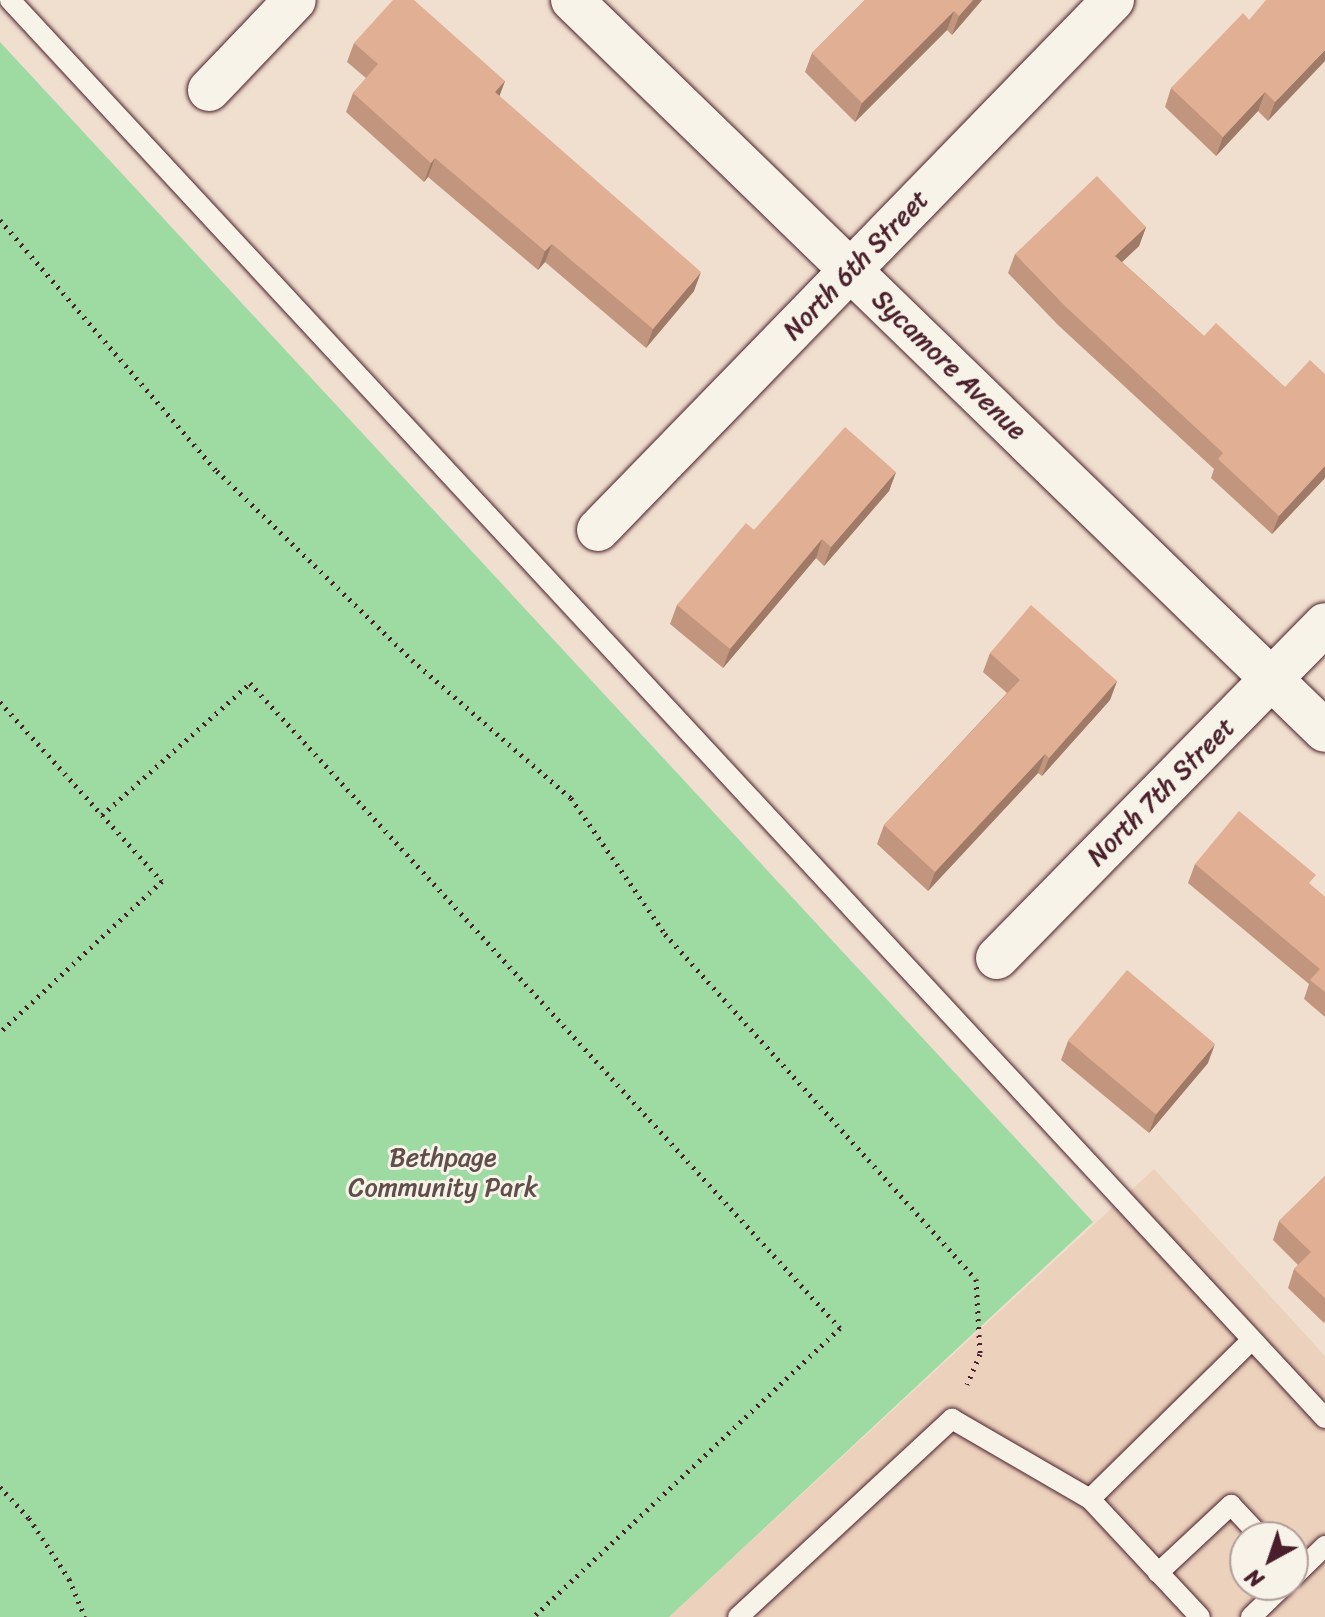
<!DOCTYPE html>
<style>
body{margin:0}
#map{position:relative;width:1325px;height:1617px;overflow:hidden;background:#f0dfce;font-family:Sriracha,sans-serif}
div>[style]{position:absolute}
.built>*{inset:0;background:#ecd1bc}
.green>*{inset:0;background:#9ddba3}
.path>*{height:5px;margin-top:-2.5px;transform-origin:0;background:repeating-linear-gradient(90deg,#4a1f2b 0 2px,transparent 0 8px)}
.roads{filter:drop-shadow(0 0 2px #4a1f2b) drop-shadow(0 0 2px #4a1f2b)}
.lane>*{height:20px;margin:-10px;padding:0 10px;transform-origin:10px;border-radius:10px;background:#f7f3e8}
.street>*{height:42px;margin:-21px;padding:0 21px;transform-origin:21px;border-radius:21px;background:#f7f3e8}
.wall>*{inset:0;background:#c2967e}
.shaded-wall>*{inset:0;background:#9e7a67}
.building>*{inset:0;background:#e1af93;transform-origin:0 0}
span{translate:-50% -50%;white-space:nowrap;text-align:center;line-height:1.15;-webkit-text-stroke:6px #f7f3e8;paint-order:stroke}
.street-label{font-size:26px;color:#4a1f2b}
.park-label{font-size:26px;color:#5f4e49}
.north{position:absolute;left:1229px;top:1521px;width:80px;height:80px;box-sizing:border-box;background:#f7f3e8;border:2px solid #b29e9c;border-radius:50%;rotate:220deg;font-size:22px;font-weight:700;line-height:32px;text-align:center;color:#4a1f2b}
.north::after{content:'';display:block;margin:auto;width:28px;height:36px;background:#4a1f2b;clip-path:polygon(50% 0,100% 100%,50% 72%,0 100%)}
</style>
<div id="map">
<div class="built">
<div style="clip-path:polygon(evenodd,1154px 1169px,1325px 1356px,1325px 1617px,669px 1617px,1154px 1169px,1245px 1537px,1293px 1537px,1293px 1585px,1245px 1585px,1245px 1537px)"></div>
</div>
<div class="green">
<div style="clip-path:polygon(0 42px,1093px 1222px,669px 1617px,0 1617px)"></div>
</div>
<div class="path">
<div style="left:0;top:220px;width:332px;rotate:49.2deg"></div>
<div style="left:217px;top:471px;width:272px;rotate:44.1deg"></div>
<div style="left:412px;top:660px;width:211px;rotate:41deg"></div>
<div style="left:571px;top:798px;width:165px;rotate:55.3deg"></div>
<div style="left:665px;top:934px;width:464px;rotate:48deg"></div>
<div style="left:976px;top:1279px;width:75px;rotate:86.9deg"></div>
<div style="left:980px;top:1354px;width:33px;rotate:113deg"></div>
<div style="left:0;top:702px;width:241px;rotate:47.9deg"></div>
<div style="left:162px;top:881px;width:221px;rotate:137deg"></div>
<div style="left:102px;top:815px;width:198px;rotate:-41.7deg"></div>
<div style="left:250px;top:683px;width:874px;rotate:47.55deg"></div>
<div style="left:840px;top:1328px;width:422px;rotate:136.7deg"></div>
<div style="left:0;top:1487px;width:42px;rotate:46.9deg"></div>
<div style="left:29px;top:1518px;width:73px;rotate:56.7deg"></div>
<div style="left:69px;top:1579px;width:41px;rotate:67.2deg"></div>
</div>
<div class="roads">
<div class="lane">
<div style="left:10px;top:0;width:1934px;rotate:47.16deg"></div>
<div style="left:1090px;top:1499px;width:161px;rotate:47deg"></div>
<div style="left:1158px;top:1573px;width:100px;rotate:-43deg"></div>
<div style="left:1231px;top:1505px;width:44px;rotate:46.8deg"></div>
<div style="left:1293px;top:1577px;width:45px;rotate:-44.1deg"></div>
<div style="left:738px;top:1617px;width:292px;rotate:-42.8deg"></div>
<div style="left:952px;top:1419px;width:160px;rotate:30.1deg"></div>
<div style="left:1090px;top:1499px;width:227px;rotate:-44.5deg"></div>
<div style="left:1251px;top:1617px;width:46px;rotate:-44.1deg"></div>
</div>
<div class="street">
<div style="left:572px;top:0;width:1049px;rotate:44.15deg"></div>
<div style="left:209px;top:90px;width:124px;rotate:-46.3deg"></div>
<div style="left:598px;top:530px;width:739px;rotate:-45.82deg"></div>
<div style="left:997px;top:958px;width:468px;rotate:-45.5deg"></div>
</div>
</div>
<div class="wall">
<div style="clip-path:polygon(865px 0,982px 0,952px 35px,947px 30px,855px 122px,805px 72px,812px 53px)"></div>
<div style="clip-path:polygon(1325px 0,1268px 121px,1258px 111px,1216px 156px,1165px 107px,1171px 88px,1249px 20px)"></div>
<div style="clip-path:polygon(354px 43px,505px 81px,499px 96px,694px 291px,646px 348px,545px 262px,538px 270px,428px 177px,424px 182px,346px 112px,353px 93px,366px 78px,347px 62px)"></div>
<div style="clip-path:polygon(1146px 227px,1139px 246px,1122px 262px,1204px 336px,1285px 387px,1325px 374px,1325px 478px,1272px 534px,1211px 478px,1214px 469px,1058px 325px,1008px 273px,1015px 254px)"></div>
<div style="clip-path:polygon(896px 472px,889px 491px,824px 566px,816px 558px,723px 668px,670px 624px,677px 605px,754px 530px)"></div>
<div style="clip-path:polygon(990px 653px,1117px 681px,1110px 700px,1042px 776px,1038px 773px,928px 891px,877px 844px,884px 825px,1007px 693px,983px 672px)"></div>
<div style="clip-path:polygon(1195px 864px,1312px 886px,1325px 897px,1325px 1017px,1304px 999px,1309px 984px,1188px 883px)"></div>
<div style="clip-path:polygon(1068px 1041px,1208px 1063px,1149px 1133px,1061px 1060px)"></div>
<div style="clip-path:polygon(1325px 1176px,1325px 1321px,1324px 1323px,1288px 1288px,1294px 1269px,1298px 1265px,1273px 1240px,1279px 1221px)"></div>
</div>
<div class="shaded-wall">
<div style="clip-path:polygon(973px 0,982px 0,952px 35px,959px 16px)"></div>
<div style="clip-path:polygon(954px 11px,947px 30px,855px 122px,862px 103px)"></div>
<div style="clip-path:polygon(1325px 50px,1325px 61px,1268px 121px,1275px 102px)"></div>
<div style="clip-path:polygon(505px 81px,498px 100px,495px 92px)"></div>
<div style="clip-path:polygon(1265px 92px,1258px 111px,1216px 156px,1223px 137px)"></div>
<div style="clip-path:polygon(435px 158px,428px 177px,424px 182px,431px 163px)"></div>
<div style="clip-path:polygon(1146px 227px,1139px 246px,1108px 275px,1115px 256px)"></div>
<div style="clip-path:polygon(552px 244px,545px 262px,538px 270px,545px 251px)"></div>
<div style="clip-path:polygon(701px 272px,694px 291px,646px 348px,653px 329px)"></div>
<div style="clip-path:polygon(1325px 466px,1325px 478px,1272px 534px,1279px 516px)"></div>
<div style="clip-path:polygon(896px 472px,889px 491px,824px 566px,831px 547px)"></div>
<div style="clip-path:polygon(822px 539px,816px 558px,723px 668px,730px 649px)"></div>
<div style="clip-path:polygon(1117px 681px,1110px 700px,1042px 776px,1049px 758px)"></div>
<div style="clip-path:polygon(1045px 754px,1038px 773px,928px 891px,935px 872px)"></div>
<div style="clip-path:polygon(1215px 1044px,1208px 1063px,1149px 1133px,1156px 1114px)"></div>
</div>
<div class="building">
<div style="clip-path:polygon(393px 0,414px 0,505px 81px,495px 92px,701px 272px,653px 329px,552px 244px,545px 251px,435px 158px,431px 163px,353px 93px,378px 64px,354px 43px)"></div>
<div style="clip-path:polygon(865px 0,973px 0,959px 16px,954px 11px,862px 103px,812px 53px)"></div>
<div style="clip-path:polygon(1266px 0,1325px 0,1325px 50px,1275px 102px,1265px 92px,1223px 137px,1171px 88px,1243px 13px,1249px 20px)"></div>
<div style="clip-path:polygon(1097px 176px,1146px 227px,1115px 256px,1204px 336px,1216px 323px,1285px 387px,1310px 360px,1325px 374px,1325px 466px,1279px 516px,1218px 459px,1223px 453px,1065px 306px,1015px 254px)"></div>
<div style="clip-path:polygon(845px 427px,896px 472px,831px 547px,822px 539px,730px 649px,677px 605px,746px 523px,754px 530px)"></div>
<div style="clip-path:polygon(1031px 605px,1117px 681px,1049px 758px,1045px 754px,935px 872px,884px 825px,1020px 680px,990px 653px)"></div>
<div style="clip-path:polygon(1239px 811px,1316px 875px,1309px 883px,1325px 897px,1325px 992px,1310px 980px,1320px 969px,1195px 864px)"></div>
<div style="left:1127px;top:970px;width:115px;height:92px;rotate:40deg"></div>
<div style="clip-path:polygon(1325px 1176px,1325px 1298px,1294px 1269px,1311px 1252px,1279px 1221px)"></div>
</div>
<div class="street-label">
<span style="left:856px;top:265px;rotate:-46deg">North 6th Street</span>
<span style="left:949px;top:365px;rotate:44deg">Sycamore Avenue</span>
<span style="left:1161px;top:792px;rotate:-45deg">North 7th Street</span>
</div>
<div class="park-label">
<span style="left:443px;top:1173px">Bethpage<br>Community Park</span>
</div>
<div class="north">N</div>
</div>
